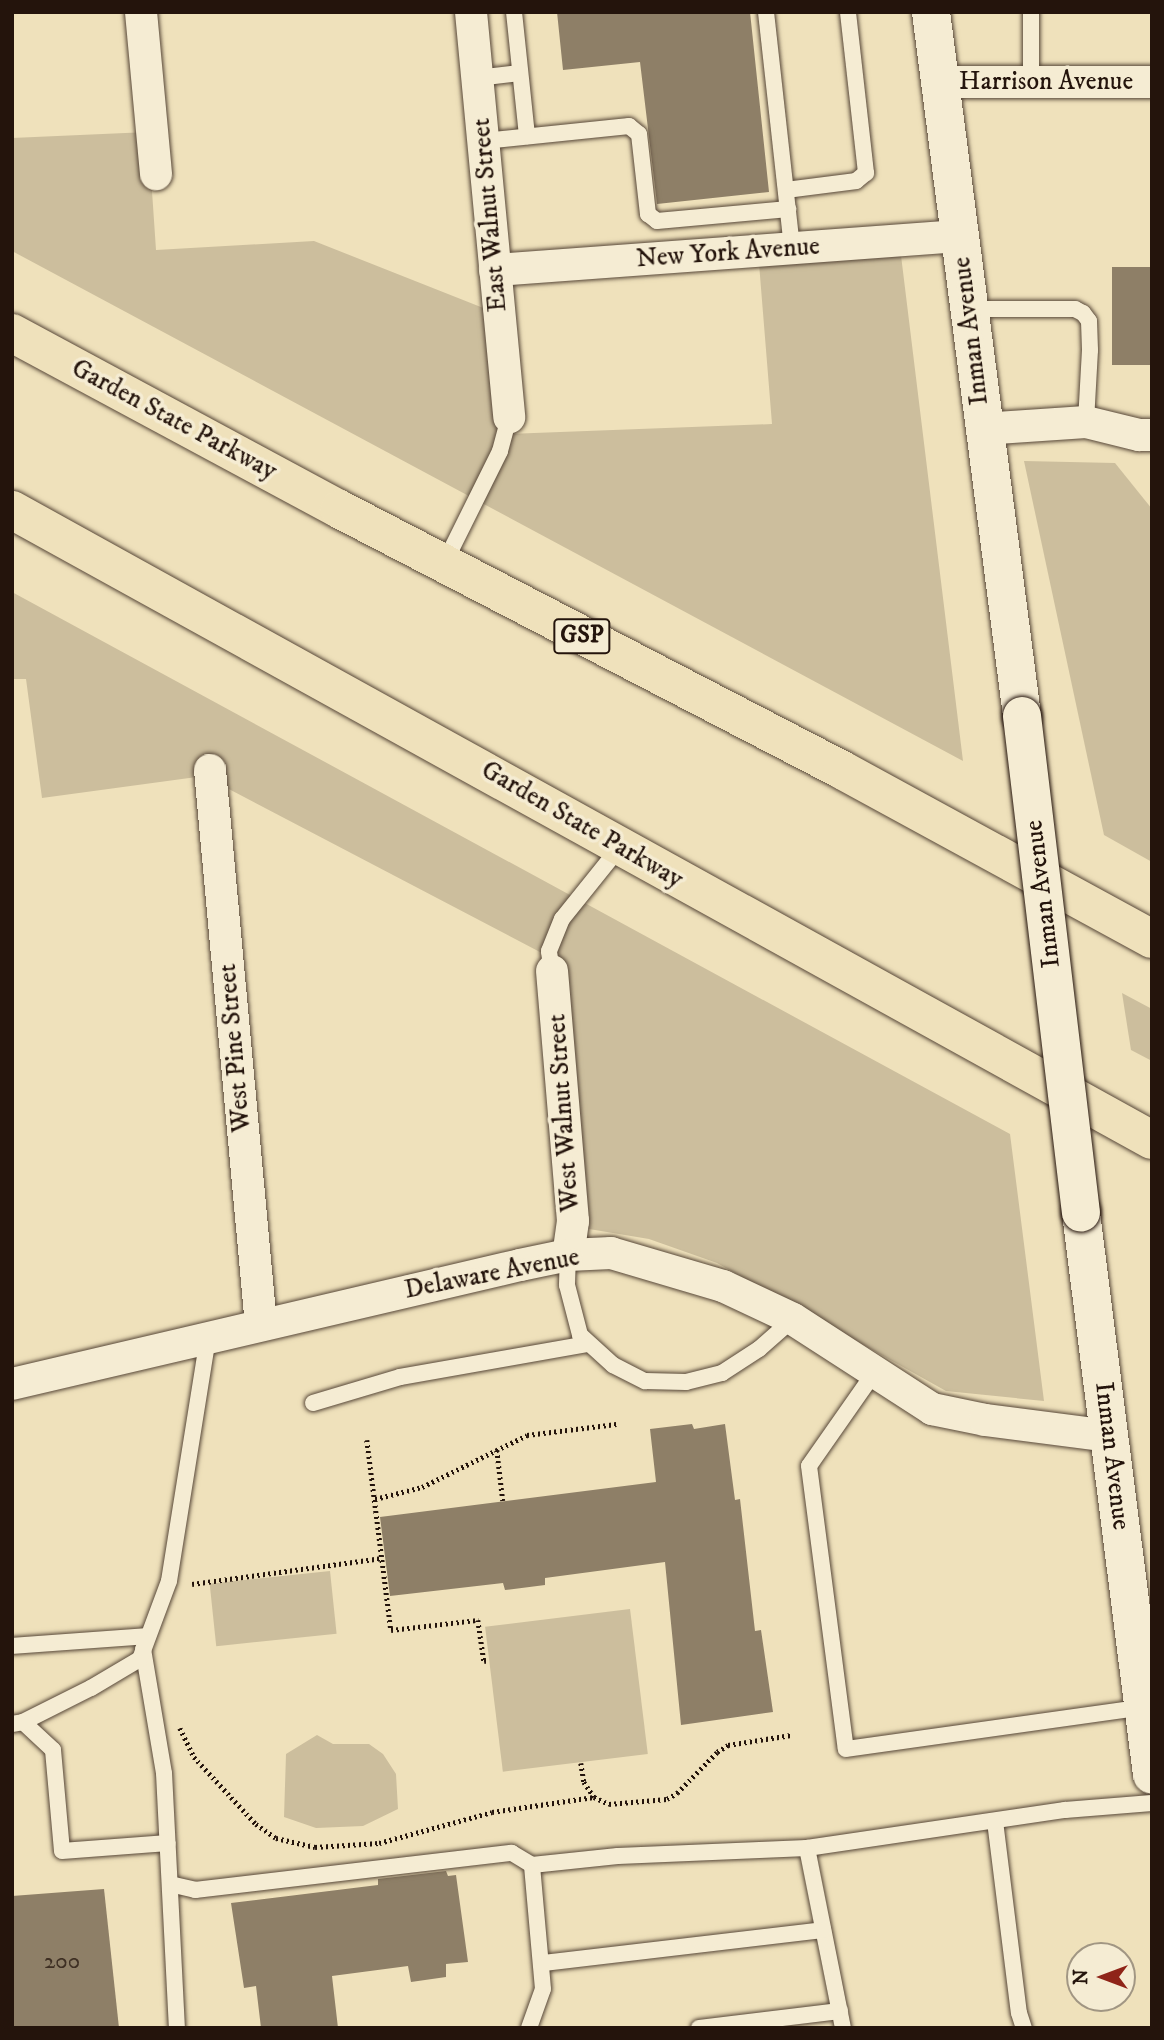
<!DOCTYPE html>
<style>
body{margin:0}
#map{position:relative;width:1164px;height:2040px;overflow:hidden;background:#efe1bb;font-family:"IM FELL DW Pica",serif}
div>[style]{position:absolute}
.green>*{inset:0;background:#ccbe9d;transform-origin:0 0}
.building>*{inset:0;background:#8e7f67;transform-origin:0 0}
.path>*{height:4.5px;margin-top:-2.25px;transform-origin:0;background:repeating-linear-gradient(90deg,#24140c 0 2px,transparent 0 5.5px)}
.roads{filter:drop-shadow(0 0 2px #574738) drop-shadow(0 0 2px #574738)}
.service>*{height:16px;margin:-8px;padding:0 8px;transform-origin:8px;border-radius:8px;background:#f5ecd3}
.minor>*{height:32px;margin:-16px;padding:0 16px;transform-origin:16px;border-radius:16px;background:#f5ecd3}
.secondary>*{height:38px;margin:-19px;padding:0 19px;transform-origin:19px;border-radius:19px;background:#f5ecd3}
.motorway>*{height:38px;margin:-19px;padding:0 19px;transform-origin:19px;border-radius:19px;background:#efe1bb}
.bridges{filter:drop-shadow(0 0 2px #24140c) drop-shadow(0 0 2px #24140c)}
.secondary-bridge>*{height:38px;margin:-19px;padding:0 19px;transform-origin:19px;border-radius:19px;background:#f5ecd3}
span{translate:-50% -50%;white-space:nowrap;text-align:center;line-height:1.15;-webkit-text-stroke:7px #f5ecd3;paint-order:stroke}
.number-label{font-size:23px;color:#3e2f23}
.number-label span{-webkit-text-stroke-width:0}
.shield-label span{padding:2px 5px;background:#f5ecd3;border:2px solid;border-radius:5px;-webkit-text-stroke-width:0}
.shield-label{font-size:24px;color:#24140c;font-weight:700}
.street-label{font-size:26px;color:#24140c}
.frame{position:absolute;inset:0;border:14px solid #24140c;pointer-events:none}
.north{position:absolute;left:1066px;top:1942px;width:70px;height:70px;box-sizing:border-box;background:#f5ecd3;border:2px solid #a19683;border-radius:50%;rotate:270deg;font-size:19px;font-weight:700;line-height:28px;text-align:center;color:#24140c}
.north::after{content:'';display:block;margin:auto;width:24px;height:32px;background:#8f2418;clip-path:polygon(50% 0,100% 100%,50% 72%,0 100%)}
</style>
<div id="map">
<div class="green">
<div style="clip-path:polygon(148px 132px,156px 250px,314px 241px,496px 313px,508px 434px,772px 424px,758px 251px,899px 239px,963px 761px,12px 251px,12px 138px)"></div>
<div style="clip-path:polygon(1024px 461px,1115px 463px,1152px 509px,1152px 862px,1104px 835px)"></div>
<div style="clip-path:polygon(12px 592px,1010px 1134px,1044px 1401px,946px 1391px,717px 1263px,649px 1239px,577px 1227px,557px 961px,204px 776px,42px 798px,26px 679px,12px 679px)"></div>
<div style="clip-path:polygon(1122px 993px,1152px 1009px,1152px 1061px,1131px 1050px)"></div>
<div style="left:330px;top:1571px;width:63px;height:121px;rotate:84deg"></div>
<div style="left:630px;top:1609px;width:146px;height:146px;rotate:83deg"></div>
<div style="clip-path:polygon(317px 1735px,333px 1744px,369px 1744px,383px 1754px,396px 1774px,398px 1809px,363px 1826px,316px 1828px,284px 1817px,286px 1754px)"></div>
</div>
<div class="building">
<div style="clip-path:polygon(557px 12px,750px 12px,769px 192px,657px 204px,640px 62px,563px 70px)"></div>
<div style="left:1112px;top:267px;width:40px;height:98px"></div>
<div style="clip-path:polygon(692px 1424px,694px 1429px,725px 1424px,735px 1500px,740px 1499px,755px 1631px,761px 1630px,773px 1712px,681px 1725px,665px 1562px,545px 1578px,545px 1585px,505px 1590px,503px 1583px,390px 1596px,380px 1517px,656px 1482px,650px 1429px)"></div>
<div style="clip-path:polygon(446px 1871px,448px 1876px,456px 1875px,468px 1962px,446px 1964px,446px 1977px,411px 1982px,408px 1966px,332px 1976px,338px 2028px,261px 2028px,256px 1986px,244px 1988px,231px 1903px,378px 1885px,378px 1879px)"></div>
<div style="clip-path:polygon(104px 1889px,119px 2028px,12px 2028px,12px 1896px)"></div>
</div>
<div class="path">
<div style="left:367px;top:1440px;width:192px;rotate:82.8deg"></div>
<div style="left:391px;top:1630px;width:88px;rotate:-6.6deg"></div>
<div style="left:478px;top:1620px;width:41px;rotate:81.7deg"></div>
<div style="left:484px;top:1661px;width:5px;rotate:-11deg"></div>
<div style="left:497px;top:1450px;width:51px;rotate:83.3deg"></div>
<div style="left:375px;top:1499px;width:49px;rotate:-14.3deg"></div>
<div style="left:422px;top:1487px;width:117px;rotate:-26.3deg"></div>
<div style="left:527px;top:1435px;width:90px;rotate:-7deg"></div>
<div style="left:192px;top:1584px;width:192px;rotate:-7.8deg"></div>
<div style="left:180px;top:1728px;width:32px;rotate:64deg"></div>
<div style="left:194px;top:1757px;width:91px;rotate:47.2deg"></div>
<div style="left:256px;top:1824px;width:24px;rotate:35deg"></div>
<div style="left:276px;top:1838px;width:40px;rotate:13deg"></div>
<div style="left:315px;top:1847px;width:64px;rotate:-3.6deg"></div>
<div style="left:379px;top:1843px;width:117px;rotate:-15.3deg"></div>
<div style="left:492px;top:1812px;width:103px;rotate:-8.4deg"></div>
<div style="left:581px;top:1763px;width:19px;rotate:81deg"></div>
<div style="left:584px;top:1782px;width:18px;rotate:56deg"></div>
<div style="left:594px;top:1797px;width:17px;rotate:25deg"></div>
<div style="left:609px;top:1804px;width:58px;rotate:-4.9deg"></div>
<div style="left:667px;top:1799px;width:12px;rotate:-31deg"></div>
<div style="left:677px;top:1793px;width:57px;rotate:-45.7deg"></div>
<div style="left:717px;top:1752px;width:13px;rotate:-32deg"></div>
<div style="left:728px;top:1745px;width:64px;rotate:-9deg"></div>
</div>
<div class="roads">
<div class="service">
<div style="left:514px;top:12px;width:125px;rotate:84deg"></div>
<div style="left:766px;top:12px;width:237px;rotate:83.7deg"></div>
<div style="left:1031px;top:12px;width:70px;rotate:90deg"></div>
<div style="left:477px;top:78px;width:43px;rotate:-6.6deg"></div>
<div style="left:484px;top:141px;width:146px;rotate:-5.9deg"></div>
<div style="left:629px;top:126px;width:13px;rotate:39deg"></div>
<div style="left:639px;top:134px;width:81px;rotate:83.6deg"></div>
<div style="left:648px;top:214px;width:11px;rotate:38deg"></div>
<div style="left:657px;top:221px;width:132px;rotate:-5.2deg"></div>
<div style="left:786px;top:190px;width:71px;rotate:-7.3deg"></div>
<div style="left:856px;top:181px;width:13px;rotate:-39deg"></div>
<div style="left:866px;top:173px;width:162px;rotate:-96.4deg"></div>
<div style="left:969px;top:309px;width:106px"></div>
<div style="left:1075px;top:309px;width:9px;rotate:27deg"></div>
<div style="left:1083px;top:313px;width:10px;rotate:53deg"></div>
<div style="left:1089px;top:321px;width:29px;rotate:88deg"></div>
<div style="left:1090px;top:350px;width:72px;rotate:93.2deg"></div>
<div style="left:444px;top:564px;width:126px;rotate:-63.6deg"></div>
<div style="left:500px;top:451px;width:35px;rotate:-75deg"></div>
<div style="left:552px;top:971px;width:20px;rotate:-99deg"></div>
<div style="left:549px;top:951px;width:35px;rotate:-68deg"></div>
<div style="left:562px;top:919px;width:91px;rotate:-51.2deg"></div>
<div style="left:568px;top:1255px;width:30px;rotate:92deg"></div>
<div style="left:567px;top:1285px;width:52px;rotate:75.4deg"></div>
<div style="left:580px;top:1335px;width:45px;rotate:42.3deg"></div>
<div style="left:613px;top:1365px;width:36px;rotate:27deg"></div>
<div style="left:645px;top:1381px;width:41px;rotate:1.4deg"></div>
<div style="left:686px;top:1382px;width:37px;rotate:-14deg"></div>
<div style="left:722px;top:1373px;width:44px;rotate:-33deg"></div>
<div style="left:759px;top:1349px;width:45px;rotate:-41.4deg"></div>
<div style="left:874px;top:1373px;width:113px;rotate:125deg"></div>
<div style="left:809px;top:1466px;width:285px;rotate:82.6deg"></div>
<div style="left:846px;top:1749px;width:302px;rotate:-8deg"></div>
<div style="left:313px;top:1403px;width:91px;rotate:-16.6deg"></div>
<div style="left:400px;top:1377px;width:191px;rotate:-10deg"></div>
<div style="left:12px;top:1646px;width:136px;rotate:-4.2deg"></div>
<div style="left:143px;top:1649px;width:126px;rotate:80.4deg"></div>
<div style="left:164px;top:1773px;width:255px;rotate:87.1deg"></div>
<div style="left:23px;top:1722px;width:41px;rotate:43deg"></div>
<div style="left:53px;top:1750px;width:101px;rotate:84.9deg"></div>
<div style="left:62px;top:1851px;width:106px;rotate:-4.3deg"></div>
<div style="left:12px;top:1724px;width:11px;rotate:-10deg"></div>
<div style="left:23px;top:1722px;width:76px;rotate:-26.6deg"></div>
<div style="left:91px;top:1688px;width:57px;rotate:-30.6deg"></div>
<div style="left:140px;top:1659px;width:83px;rotate:-69.6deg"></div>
<div style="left:169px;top:1581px;width:247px;rotate:-80.9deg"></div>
<div style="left:995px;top:1821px;width:193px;rotate:82.9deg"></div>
<div style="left:1019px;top:2013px;width:16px;rotate:72deg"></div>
<div style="left:807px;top:1848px;width:184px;rotate:78.7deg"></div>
<div style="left:170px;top:1884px;width:26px;rotate:13deg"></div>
<div style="left:195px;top:1890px;width:319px;rotate:-6.7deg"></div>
<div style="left:512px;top:1853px;width:23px;rotate:31deg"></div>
<div style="left:543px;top:1963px;width:282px;rotate:-6.7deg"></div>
<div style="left:529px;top:2028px;width:41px;rotate:-70.3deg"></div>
<div style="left:543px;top:1989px;width:124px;rotate:-95.1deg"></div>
<div style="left:532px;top:1865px;width:86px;rotate:-6deg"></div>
<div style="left:618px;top:1856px;width:189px;rotate:-2.4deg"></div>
<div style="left:807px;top:1848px;width:261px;rotate:-8.4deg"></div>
<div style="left:1065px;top:1810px;width:87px;rotate:-4.6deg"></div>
<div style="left:699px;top:2028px;width:142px;rotate:-6.9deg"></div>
</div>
<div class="minor">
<div style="left:141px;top:12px;width:163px;rotate:84.7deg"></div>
<div style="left:471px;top:12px;width:407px;rotate:84.6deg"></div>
<div style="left:940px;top:82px;width:212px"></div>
<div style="left:495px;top:270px;width:466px;rotate:-4.2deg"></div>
<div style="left:982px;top:429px;width:104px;rotate:-3.9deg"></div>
<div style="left:1086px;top:422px;width:55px;rotate:13.8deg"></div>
<div style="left:1139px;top:435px;width:13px"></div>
<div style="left:210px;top:770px;width:557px;rotate:84.75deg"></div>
<div style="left:552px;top:971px;width:251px;rotate:85.2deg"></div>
<div style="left:573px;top:1221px;width:34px;rotate:98deg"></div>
<div style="left:12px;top:1384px;width:522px;rotate:-13.18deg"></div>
<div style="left:520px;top:1265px;width:49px;rotate:-11.8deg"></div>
<div style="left:568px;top:1255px;width:43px;rotate:-2.7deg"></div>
<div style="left:611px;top:1253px;width:117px;rotate:16.4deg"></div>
<div style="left:723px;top:1286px;width:77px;rotate:25.2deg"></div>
<div style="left:793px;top:1319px;width:166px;rotate:32.9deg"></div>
<div style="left:932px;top:1409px;width:54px;rotate:11.7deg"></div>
<div style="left:985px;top:1420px;width:126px;rotate:7.3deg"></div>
</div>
<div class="secondary">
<div style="left:931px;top:12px;width:710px;rotate:82.63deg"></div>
<div style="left:1081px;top:1213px;width:566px;rotate:82.8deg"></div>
</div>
<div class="motorway">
<div style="left:12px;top:333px;width:371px;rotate:28.3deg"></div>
<div style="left:339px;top:509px;width:567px;rotate:27.42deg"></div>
<div style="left:842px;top:770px;width:353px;rotate:28.6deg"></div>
<div style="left:12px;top:510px;width:1302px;rotate:28.93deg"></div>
</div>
</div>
<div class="bridges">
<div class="secondary-bridge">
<div style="left:1022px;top:716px;width:500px;rotate:83.23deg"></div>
</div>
</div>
<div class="number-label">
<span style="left:62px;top:1962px">200</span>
</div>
<div class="shield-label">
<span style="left:582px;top:636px">GSP</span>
</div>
<div class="street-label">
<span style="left:1046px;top:82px">Harrison Avenue</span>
<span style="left:490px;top:215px;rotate:-95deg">East Walnut Street</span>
<span style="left:728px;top:253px;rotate:-4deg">New York Avenue</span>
<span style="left:971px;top:331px;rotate:-97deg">Inman Avenue</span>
<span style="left:174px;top:420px;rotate:28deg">Garden State Parkway</span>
<span style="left:582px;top:825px;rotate:30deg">Garden State Parkway</span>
<span style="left:1043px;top:894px;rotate:-97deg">Inman Avenue</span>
<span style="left:235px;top:1048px;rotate:-95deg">West Pine Street</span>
<span style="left:564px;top:1113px;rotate:-94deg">West Walnut Street</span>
<span style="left:492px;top:1274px;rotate:-11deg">Delaware Avenue</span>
<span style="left:1112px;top:1456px;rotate:83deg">Inman Avenue</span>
</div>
<div class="frame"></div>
<div class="north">N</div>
</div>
